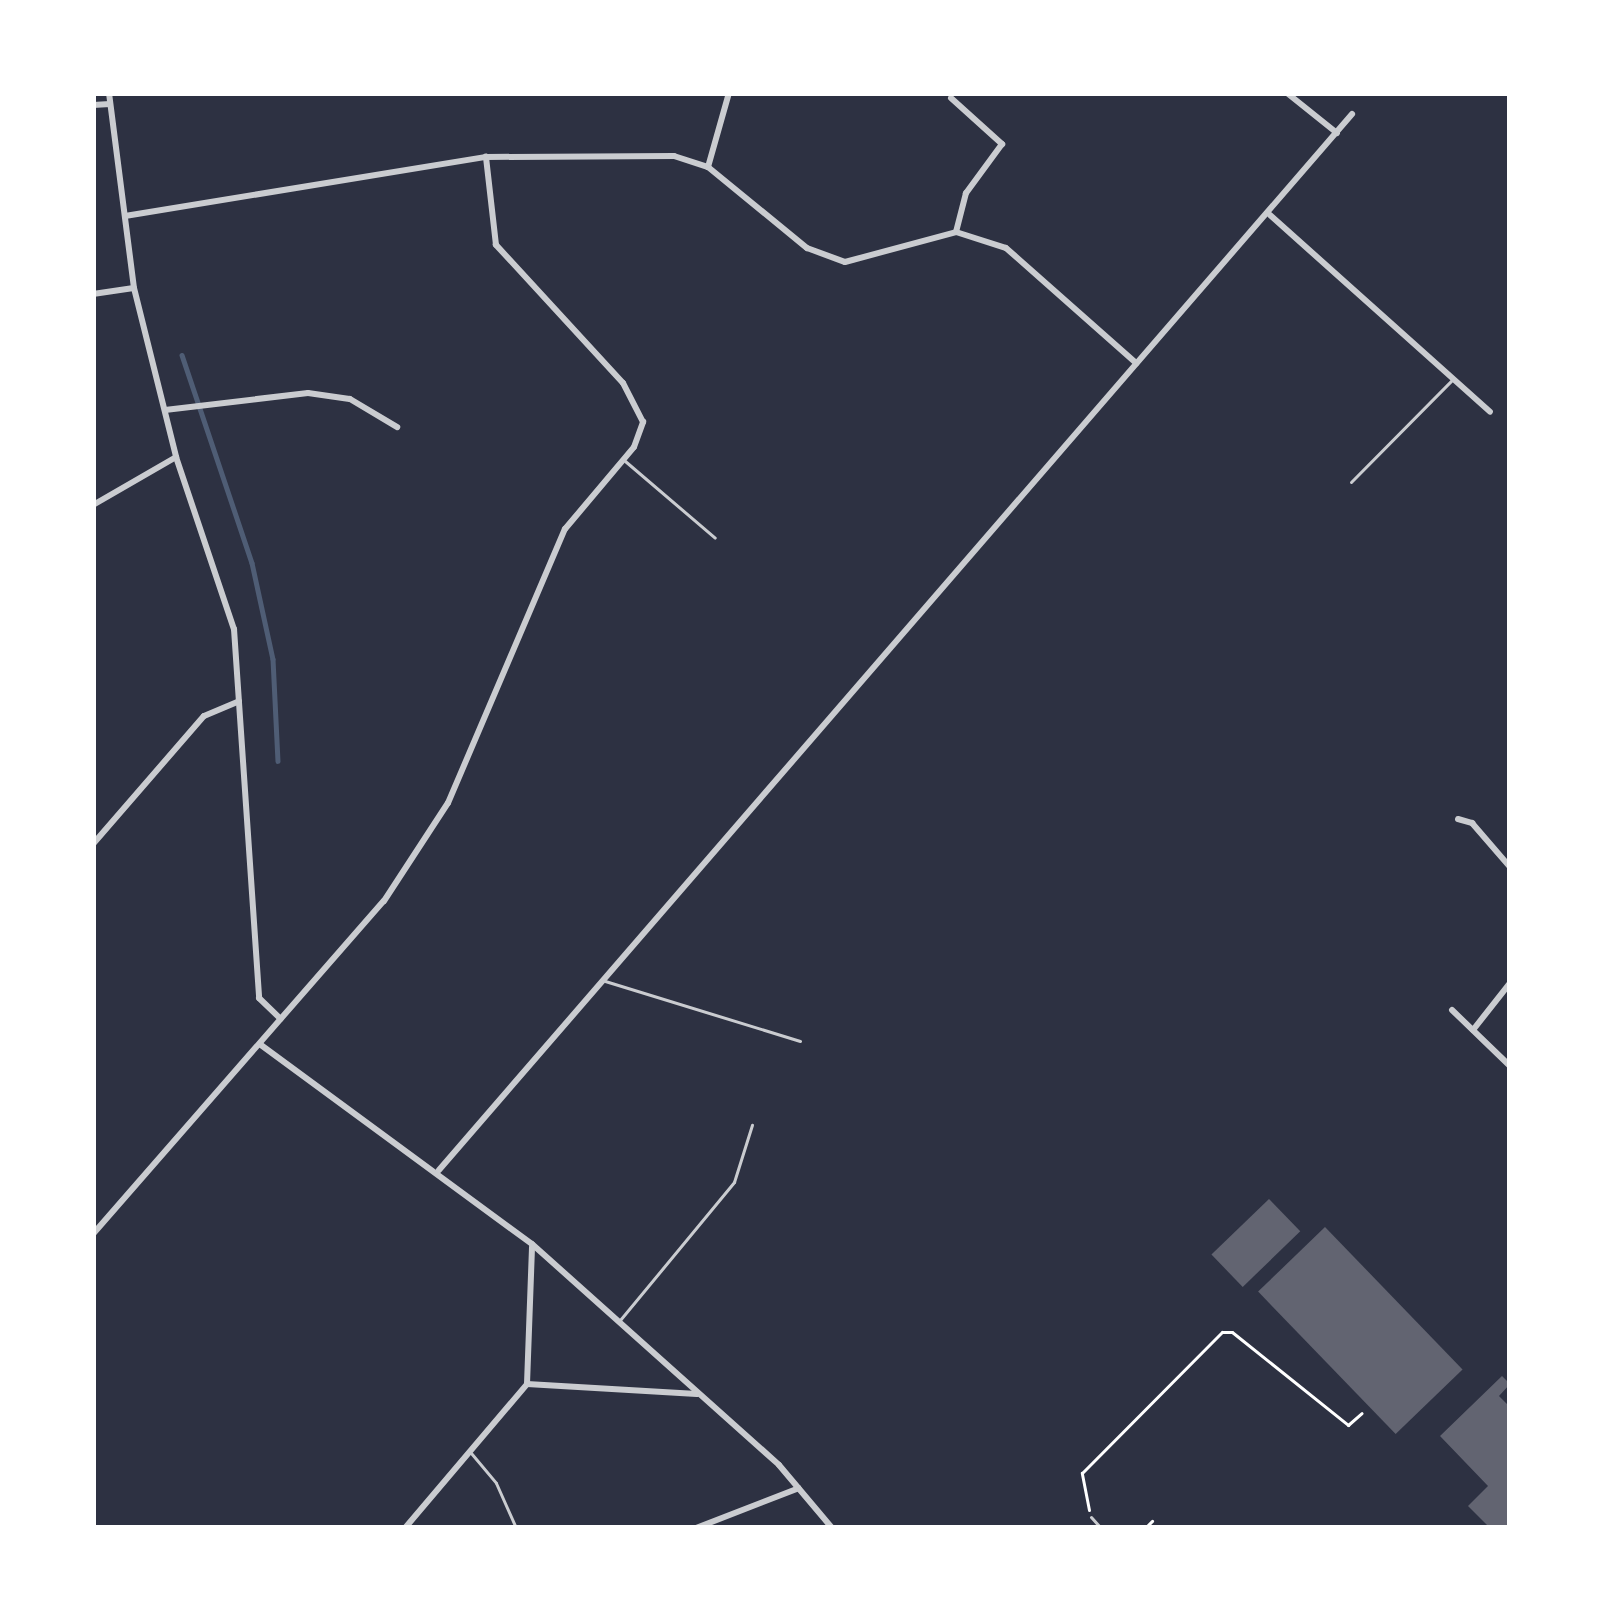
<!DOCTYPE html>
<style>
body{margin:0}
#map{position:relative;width:1603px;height:1621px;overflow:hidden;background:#2d3142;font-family:Mulish,sans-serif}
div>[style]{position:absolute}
.stream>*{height:4.5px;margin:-2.25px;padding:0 2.25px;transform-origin:2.25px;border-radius:2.25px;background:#4f5d75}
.building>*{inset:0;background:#626471;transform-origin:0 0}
.path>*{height:3px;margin:-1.5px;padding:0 1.5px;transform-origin:1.5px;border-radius:1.5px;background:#fff}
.service>*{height:3px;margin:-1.5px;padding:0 1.5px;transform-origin:1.5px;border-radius:1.5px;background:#caccd0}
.minor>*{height:6px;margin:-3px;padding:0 3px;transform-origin:3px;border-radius:3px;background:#caccd0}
span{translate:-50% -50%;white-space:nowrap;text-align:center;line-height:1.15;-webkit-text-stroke:9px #fff;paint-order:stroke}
.frame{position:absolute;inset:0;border:96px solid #fff;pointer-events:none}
</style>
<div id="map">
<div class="stream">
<div style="left:182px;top:355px;width:219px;rotate:71.4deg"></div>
<div style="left:252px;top:563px;width:98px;rotate:77.7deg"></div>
<div style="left:273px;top:659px;width:102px;rotate:87.2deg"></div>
</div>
<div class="building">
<div style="left:1269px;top:1199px;width:45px;height:80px;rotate:46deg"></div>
<div style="left:1325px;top:1227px;width:198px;height:93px;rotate:46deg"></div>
<div style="clip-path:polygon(1502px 1376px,1510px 1384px,1499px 1396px,1510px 1407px,1510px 1525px,1490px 1528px,1468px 1506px,1488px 1486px,1440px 1436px)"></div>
</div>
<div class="path">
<div style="left:1089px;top:1510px;width:38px;rotate:-101deg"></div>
<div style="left:1082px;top:1473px;width:199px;rotate:-45.2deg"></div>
<div style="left:1222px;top:1332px;width:10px"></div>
<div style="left:1232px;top:1332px;width:149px;rotate:38.7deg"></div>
<div style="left:1348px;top:1425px;width:18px;rotate:-41deg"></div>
<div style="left:1145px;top:1528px;width:10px;rotate:-45deg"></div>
</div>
<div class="service">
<div style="left:625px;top:461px;width:118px;rotate:40.5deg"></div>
<div style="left:1351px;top:482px;width:144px;rotate:-45.3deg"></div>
<div style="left:605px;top:981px;width:204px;rotate:17.1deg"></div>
<div style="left:620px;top:1320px;width:179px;rotate:-50.4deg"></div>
<div style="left:734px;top:1182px;width:60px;rotate:-72.5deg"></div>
<div style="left:471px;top:1453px;width:39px;rotate:50deg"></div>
<div style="left:496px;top:1483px;width:49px;rotate:66deg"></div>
<div style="left:1091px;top:1517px;width:15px;rotate:48deg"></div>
</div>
<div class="minor">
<div style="left:109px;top:93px;width:197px;rotate:82.7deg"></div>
<div style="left:134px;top:288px;width:174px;rotate:76deg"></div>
<div style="left:176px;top:457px;width:182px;rotate:71.4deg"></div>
<div style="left:234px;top:629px;width:370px;rotate:86.1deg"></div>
<div style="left:259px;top:998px;width:30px;rotate:44deg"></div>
<div style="left:1287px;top:93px;width:64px;rotate:38.7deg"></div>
<div style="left:951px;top:98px;width:69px;rotate:42deg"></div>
<div style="left:1002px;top:144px;width:61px;rotate:126.3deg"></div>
<div style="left:966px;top:193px;width:40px;rotate:104.4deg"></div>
<div style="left:93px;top:105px;width:17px;rotate:-3deg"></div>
<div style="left:708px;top:167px;width:77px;rotate:-74.2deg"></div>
<div style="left:1270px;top:215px;width:295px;rotate:41.8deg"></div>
<div style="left:125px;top:216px;width:366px;rotate:-9.3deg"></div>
<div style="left:486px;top:157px;width:188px;rotate:-0.3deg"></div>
<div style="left:674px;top:156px;width:36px;rotate:18deg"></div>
<div style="left:708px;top:167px;width:128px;rotate:39.3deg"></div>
<div style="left:807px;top:248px;width:40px;rotate:20.2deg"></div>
<div style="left:845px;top:262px;width:115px;rotate:-15.1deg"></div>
<div style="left:956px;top:232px;width:52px;rotate:17.7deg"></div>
<div style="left:1006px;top:248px;width:174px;rotate:41.5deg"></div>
<div style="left:93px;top:294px;width:41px;rotate:-8.3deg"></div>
<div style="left:165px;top:410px;width:144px;rotate:-6.8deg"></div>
<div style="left:308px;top:393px;width:42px;rotate:8.1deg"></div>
<div style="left:350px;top:399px;width:55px;rotate:30.8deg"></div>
<div style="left:93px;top:505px;width:96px;rotate:-30deg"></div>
<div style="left:1458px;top:819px;width:15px;rotate:16deg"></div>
<div style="left:1472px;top:823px;width:58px;rotate:49.2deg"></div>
<div style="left:93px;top:844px;width:169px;rotate:-49.1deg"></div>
<div style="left:204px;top:716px;width:38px;rotate:-23deg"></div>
<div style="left:1452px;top:1010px;width:81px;rotate:44deg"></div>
<div style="left:1473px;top:1030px;width:60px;rotate:-51.8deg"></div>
<div style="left:261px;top:1045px;width:336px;rotate:36.3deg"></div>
<div style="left:532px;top:1244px;width:331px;rotate:41.8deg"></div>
<div style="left:779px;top:1465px;width:82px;rotate:49.9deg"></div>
<div style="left:439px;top:1170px;width:1396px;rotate:-49.15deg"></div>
<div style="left:93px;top:1234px;width:442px;rotate:-48.9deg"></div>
<div style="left:384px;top:901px;width:117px;rotate:-56.9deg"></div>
<div style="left:448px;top:803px;width:298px;rotate:-66.9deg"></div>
<div style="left:565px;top:529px;width:107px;rotate:-49.9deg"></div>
<div style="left:634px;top:447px;width:27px;rotate:-70deg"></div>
<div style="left:643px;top:422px;width:44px;rotate:-117.1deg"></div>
<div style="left:623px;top:383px;width:188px;rotate:-132.6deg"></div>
<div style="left:496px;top:245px;width:89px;rotate:-96.5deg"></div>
<div style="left:527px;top:1384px;width:170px;rotate:3.4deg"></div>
<div style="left:405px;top:1528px;width:189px;rotate:-49.7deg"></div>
<div style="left:527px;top:1384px;width:137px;rotate:-87.9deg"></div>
<div style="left:696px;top:1528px;width:110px;rotate:-21.2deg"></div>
</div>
<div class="frame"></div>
</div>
